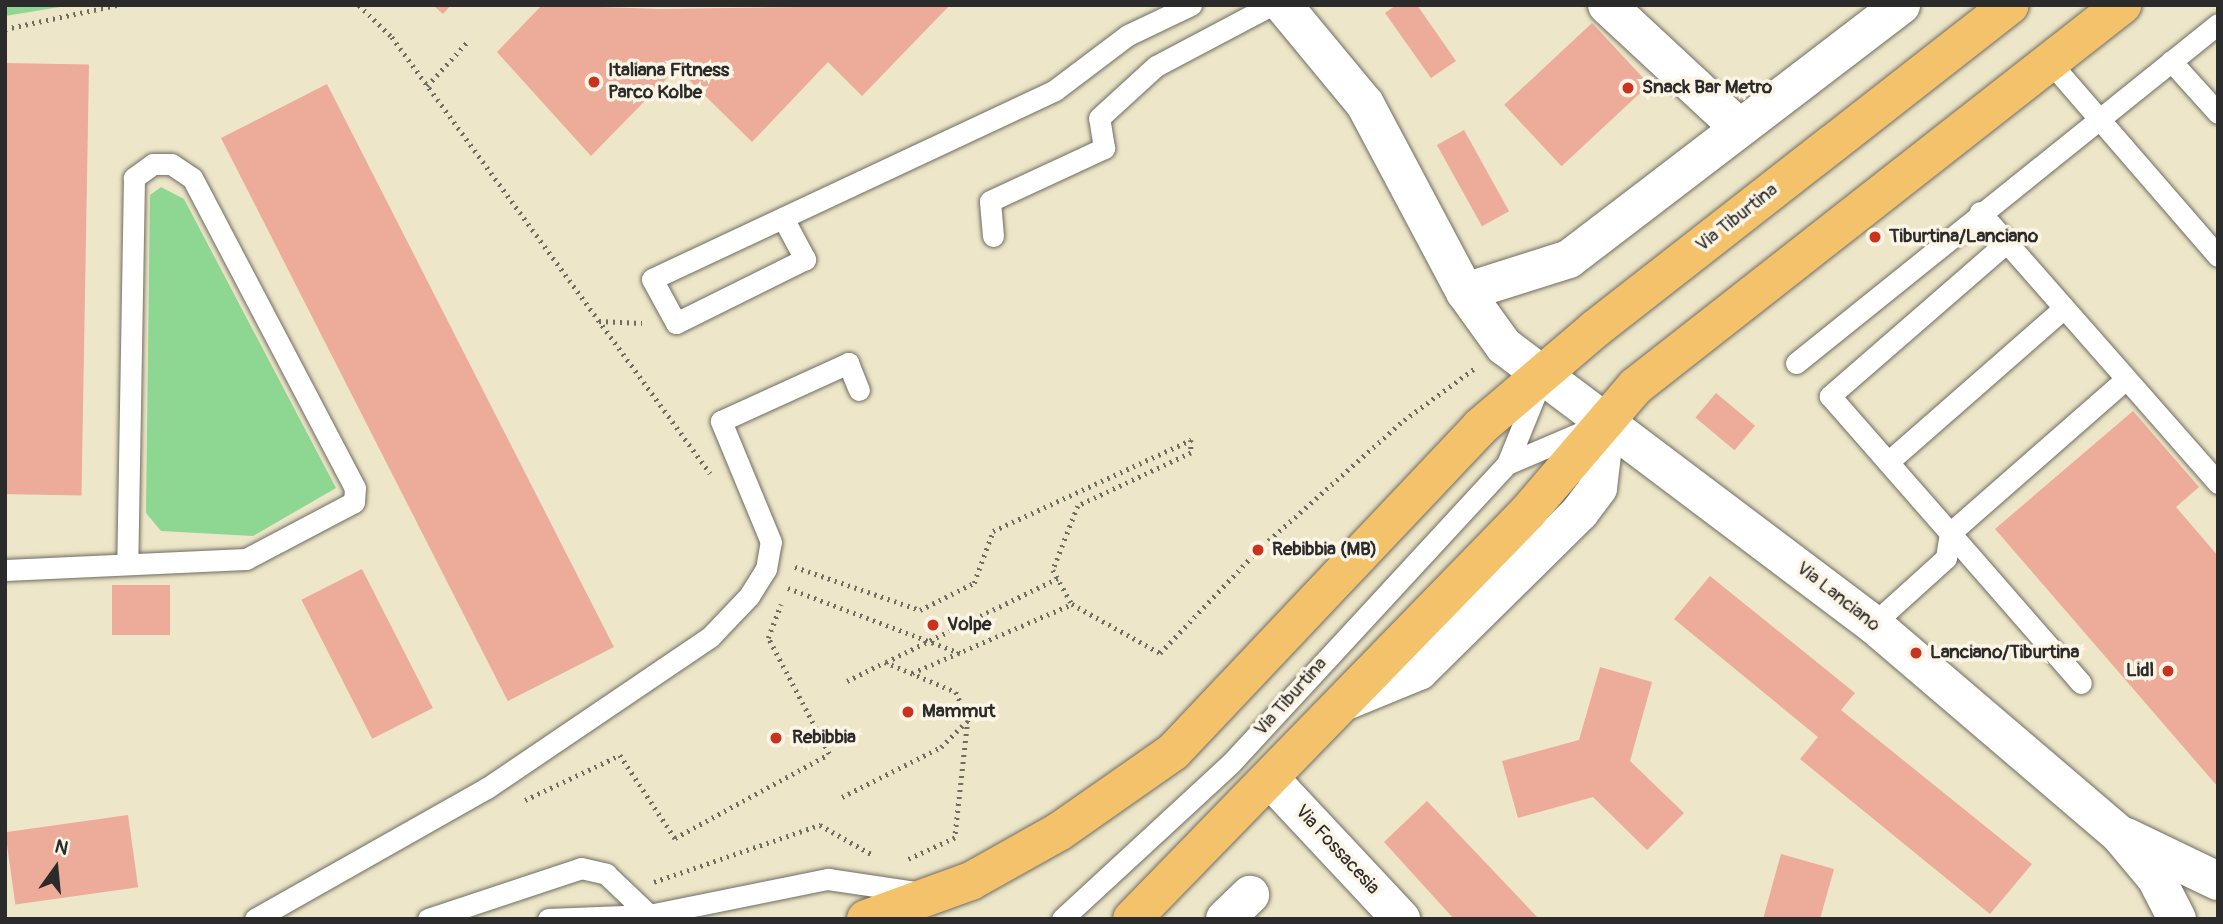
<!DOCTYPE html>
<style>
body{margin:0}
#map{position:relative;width:2223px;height:924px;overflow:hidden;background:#ede6c8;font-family:Pangolin,sans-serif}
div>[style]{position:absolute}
.green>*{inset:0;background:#8ed792}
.building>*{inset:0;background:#edab9a;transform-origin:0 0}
.path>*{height:4.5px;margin-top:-2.25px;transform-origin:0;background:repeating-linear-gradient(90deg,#6f6c62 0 2px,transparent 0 7px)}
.roads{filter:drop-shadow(0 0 2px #6f6c62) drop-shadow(0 0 2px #6f6c62)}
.service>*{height:21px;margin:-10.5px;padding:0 10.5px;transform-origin:10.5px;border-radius:10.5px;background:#fff}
.minor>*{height:38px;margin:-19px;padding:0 19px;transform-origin:19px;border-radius:19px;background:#fff}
.primary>*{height:38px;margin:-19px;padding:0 19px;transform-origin:19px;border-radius:19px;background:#f4c26a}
.dots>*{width:19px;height:19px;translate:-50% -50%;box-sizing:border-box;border:4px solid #fcf5e5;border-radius:50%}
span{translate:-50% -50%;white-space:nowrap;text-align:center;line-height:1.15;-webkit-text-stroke:7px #fcf5e5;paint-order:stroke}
.poi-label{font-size:19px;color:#2b2b2b;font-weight:700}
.left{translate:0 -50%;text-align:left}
.right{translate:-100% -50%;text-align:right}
.street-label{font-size:19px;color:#2b2b2b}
.frame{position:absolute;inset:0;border:7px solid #2b2b2b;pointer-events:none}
.north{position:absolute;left:21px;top:833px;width:70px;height:70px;-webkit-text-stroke:5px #fcf5e5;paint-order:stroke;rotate:15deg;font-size:19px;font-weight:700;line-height:28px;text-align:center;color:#2b2b2b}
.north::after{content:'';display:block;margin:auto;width:24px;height:32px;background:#2b2b2b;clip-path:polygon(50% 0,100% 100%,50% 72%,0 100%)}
</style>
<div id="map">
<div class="green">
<div style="clip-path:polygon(5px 5px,72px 5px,5px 16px)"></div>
<div style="clip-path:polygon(161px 187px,184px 199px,336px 488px,253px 536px,161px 531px,146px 513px,150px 195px)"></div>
</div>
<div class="building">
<div style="clip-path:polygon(433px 5px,451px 5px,443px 14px)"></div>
<div style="clip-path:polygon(542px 5px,660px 9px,950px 5px,862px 96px,828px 62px,752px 142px,677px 68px,591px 156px,497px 52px)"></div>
<div style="clip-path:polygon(1396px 5px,1417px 5px,1456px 61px,1431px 78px,1385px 13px)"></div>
<div style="left:1592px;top:23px;width:84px;height:120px;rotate:47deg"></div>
<div style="left:5px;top:63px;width:84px;height:431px;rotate:1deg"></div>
<div style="left:327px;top:84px;width:632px;height:119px;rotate:63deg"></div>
<div style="left:1464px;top:130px;width:93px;height:31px;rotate:61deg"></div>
<div style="left:1716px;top:393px;width:51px;height:32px;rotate:40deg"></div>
<div style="clip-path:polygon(2133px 411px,2199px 487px,2176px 507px,2218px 556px,2218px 787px,1995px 529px)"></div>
<div style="left:362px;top:569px;width:156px;height:68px;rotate:63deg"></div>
<div style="clip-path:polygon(1710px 576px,1855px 693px,1841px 710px,2032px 864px,1990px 914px,1800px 759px,1818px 737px,1674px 619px)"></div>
<div style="left:112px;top:585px;width:58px;height:50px"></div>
<div style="clip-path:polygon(1600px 667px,1652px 682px,1630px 761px,1684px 813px,1647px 850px,1593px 797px,1518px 818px,1502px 761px,1579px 740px)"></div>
<div style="clip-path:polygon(1427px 801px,1539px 919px,1454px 919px,1384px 842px)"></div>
<div style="left:128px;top:815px;width:73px;height:124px;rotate:82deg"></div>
<div style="clip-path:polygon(1781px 854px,1834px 869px,1820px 919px,1763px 919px)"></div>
</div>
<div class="path">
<div style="left:359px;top:5px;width:46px;rotate:44.1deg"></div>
<div style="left:392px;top:37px;width:540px;rotate:53.89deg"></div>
<div style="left:5px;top:29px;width:115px;rotate:-12.1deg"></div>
<div style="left:427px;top:86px;width:62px;rotate:-47.6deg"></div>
<div style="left:599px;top:321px;width:43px;rotate:2.7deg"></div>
<div style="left:795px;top:567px;width:132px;rotate:19deg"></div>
<div style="left:920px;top:610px;width:60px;rotate:-26.6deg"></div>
<div style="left:974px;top:583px;width:55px;rotate:-69.9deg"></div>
<div style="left:993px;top:531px;width:218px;rotate:-24.7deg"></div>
<div style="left:1191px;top:440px;width:13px;rotate:90deg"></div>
<div style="left:1191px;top:453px;width:125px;rotate:154.9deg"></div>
<div style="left:1078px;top:506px;width:69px;rotate:111.3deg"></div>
<div style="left:1053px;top:570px;width:39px;rotate:61deg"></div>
<div style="left:1072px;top:604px;width:101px;rotate:29.1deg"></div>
<div style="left:1160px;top:653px;width:142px;rotate:-46.4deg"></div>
<div style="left:1258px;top:550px;width:195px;rotate:-41.7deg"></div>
<div style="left:1404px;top:420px;width:88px;rotate:-36.2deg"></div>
<div style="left:788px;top:588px;width:184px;rotate:20.7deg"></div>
<div style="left:886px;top:662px;width:191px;rotate:-26deg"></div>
<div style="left:912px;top:673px;width:174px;rotate:-23.3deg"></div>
<div style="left:847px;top:681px;width:42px;rotate:-26.6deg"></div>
<div style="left:885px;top:662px;width:77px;rotate:22.9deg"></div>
<div style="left:956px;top:692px;width:30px;rotate:67deg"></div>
<div style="left:968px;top:720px;width:119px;rotate:96.3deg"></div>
<div style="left:955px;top:838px;width:55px;rotate:155.3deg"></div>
<div style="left:842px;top:797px;width:111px;rotate:-26.8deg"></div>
<div style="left:941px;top:747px;width:38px;rotate:-45deg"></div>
<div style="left:525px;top:800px;width:105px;rotate:-25.3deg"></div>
<div style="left:620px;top:755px;width:100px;rotate:56.5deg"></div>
<div style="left:675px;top:838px;width:175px;rotate:-28.6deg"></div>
<div style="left:829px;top:754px;width:131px;rotate:-117.7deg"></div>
<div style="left:768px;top:638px;width:36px;rotate:-69deg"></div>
<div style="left:654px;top:882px;width:176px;rotate:-19deg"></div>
<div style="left:820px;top:825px;width:61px;rotate:29.5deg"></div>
</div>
<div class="roads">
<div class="service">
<div style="left:2049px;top:61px;width:258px;rotate:49.1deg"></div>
<div style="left:2171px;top:61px;width:70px;rotate:47.9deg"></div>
<div style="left:1980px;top:212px;width:361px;rotate:48.7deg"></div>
<div style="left:783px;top:218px;width:47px;rotate:61.8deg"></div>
<div style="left:805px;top:259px;width:144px;rotate:153.6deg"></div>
<div style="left:676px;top:323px;width:50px;rotate:-118.6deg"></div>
<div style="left:652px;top:279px;width:445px;rotate:-25.1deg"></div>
<div style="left:1055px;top:90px;width:91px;rotate:-37deg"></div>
<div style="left:1128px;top:35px;width:70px;rotate:-25.5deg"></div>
<div style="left:993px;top:236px;width:35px;rotate:-95deg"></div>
<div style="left:990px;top:201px;width:126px;rotate:-24.9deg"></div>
<div style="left:1104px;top:148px;width:30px;rotate:-99deg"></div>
<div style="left:1099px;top:118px;width:77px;rotate:-42.4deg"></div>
<div style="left:1156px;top:66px;width:130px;rotate:-27.9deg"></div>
<div style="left:2007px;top:242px;width:235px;rotate:139deg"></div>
<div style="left:1830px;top:396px;width:182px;rotate:48.8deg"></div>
<div style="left:1950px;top:533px;width:234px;rotate:-41.2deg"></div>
<div style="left:1796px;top:363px;width:541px;rotate:-38.78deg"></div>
<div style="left:1888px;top:462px;width:234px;rotate:-41.2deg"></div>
<div style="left:1507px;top:464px;width:89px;rotate:-23.1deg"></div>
<div style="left:1950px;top:533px;width:199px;rotate:48.9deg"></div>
<div style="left:5px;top:570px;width:241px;rotate:-2.6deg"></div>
<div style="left:246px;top:559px;width:122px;rotate:-27.8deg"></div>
<div style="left:354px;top:502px;width:14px;rotate:-86deg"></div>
<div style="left:355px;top:488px;width:350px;rotate:-117.7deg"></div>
<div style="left:192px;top:178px;width:25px;rotate:-146deg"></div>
<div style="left:171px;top:164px;width:18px;rotate:180deg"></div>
<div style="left:153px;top:164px;width:24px;rotate:144deg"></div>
<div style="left:134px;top:178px;width:383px;rotate:91deg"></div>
<div style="left:1873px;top:624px;width:98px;rotate:-42.1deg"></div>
<div style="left:1946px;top:558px;width:25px;rotate:-81deg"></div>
<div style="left:255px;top:919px;width:266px;rotate:-29.5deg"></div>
<div style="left:487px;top:788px;width:269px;rotate:-34.1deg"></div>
<div style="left:710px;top:637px;width:57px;rotate:-46.4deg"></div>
<div style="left:749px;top:596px;width:32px;rotate:-58deg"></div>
<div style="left:766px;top:569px;width:27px;rotate:-80deg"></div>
<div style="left:771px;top:542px;width:131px;rotate:-112.5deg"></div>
<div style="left:721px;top:421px;width:140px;rotate:-24.5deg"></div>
<div style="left:848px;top:363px;width:29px;rotate:68deg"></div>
<div style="left:428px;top:919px;width:161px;rotate:-18.4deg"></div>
<div style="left:581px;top:868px;width:26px;rotate:13deg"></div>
<div style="left:606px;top:874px;width:59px;rotate:43.6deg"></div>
<div style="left:548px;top:919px;width:101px;rotate:-2.3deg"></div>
<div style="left:649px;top:915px;width:183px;rotate:-11.4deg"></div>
<div style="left:828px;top:879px;width:96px;rotate:8.4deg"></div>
<div style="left:1062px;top:919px;width:230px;rotate:-42.7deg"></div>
<div style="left:1231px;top:763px;width:407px;rotate:-47.3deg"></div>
<div style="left:1507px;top:464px;width:85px;rotate:-67.9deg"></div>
</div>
<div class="minor">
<div style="left:1283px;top:5px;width:129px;rotate:50.4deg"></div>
<div style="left:1365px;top:104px;width:213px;rotate:62deg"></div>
<div style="left:1465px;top:292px;width:67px;rotate:54.2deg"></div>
<div style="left:1504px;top:346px;width:462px;rotate:37deg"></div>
<div style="left:1873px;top:624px;width:325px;rotate:40.5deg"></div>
<div style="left:2120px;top:835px;width:56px;rotate:50.1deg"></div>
<div style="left:2156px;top:878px;width:46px;rotate:62.9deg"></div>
<div style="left:1607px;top:5px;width:178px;rotate:42.9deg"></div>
<div style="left:1465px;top:292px;width:109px;rotate:-17.6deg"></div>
<div style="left:1569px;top:259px;width:418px;rotate:-37.4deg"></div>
<div style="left:1346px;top:701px;width:79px;rotate:-22.3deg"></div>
<div style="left:1419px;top:671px;width:226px;rotate:-44.6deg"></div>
<div style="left:1580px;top:512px;width:30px;rotate:-53deg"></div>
<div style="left:1598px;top:488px;width:67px;rotate:-83.2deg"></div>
<div style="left:1272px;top:781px;width:189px;rotate:46.9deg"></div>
<div style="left:2126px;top:837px;width:102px;rotate:25.6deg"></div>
<div style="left:1225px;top:919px;width:35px;rotate:-44deg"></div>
</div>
<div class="primary">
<div style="left:866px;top:919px;width:112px;rotate:-19.9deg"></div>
<div style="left:971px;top:881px;width:102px;rotate:-29.3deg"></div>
<div style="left:1060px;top:831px;width:138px;rotate:-35deg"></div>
<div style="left:1173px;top:752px;width:447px;rotate:-46.6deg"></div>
<div style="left:1480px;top:427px;width:151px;rotate:-40.4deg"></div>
<div style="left:1595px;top:329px;width:526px;rotate:-37.98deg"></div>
<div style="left:1132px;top:919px;width:566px;rotate:-45.79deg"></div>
<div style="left:1527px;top:513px;width:167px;rotate:-49.4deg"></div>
<div style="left:1636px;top:386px;width:618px;rotate:-38.09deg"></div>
</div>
</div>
<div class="dots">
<div style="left:594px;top:82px;background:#c8321e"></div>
<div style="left:1628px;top:88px;background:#c8321e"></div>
<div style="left:1875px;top:237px;background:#c8321e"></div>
<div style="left:1258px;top:550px;background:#c8321e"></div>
<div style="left:933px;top:625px;background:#c8321e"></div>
<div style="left:1916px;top:653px;background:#c8321e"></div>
<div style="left:2168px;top:671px;background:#c8321e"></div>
<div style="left:908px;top:712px;background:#c8321e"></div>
<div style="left:776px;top:738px;background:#c8321e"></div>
</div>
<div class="poi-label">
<span class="left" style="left:608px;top:82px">Italiana Fitness<br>Parco Kolbe</span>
<span class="left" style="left:1642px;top:88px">Snack Bar Metro</span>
<span class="left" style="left:1889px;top:237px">Tiburtina/Lanciano</span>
<span class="left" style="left:1272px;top:550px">Rebibbia (MB)</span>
<span class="left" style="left:947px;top:625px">Volpe</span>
<span class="left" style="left:1930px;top:653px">Lanciano/Tiburtina</span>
<span class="right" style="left:2154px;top:671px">Lidl</span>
<span class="left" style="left:922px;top:712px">Mammut</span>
<span class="left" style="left:792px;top:738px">Rebibbia</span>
</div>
<div class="street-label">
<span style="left:1737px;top:218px;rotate:-38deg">Via Tiburtina</span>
<span style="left:1838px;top:597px;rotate:38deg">Via Lanciano</span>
<span style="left:1291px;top:697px;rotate:-48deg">Via Tiburtina</span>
<span style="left:1337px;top:850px;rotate:47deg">Via Fossacesia</span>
</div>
<div class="frame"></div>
<div class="north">N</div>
</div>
